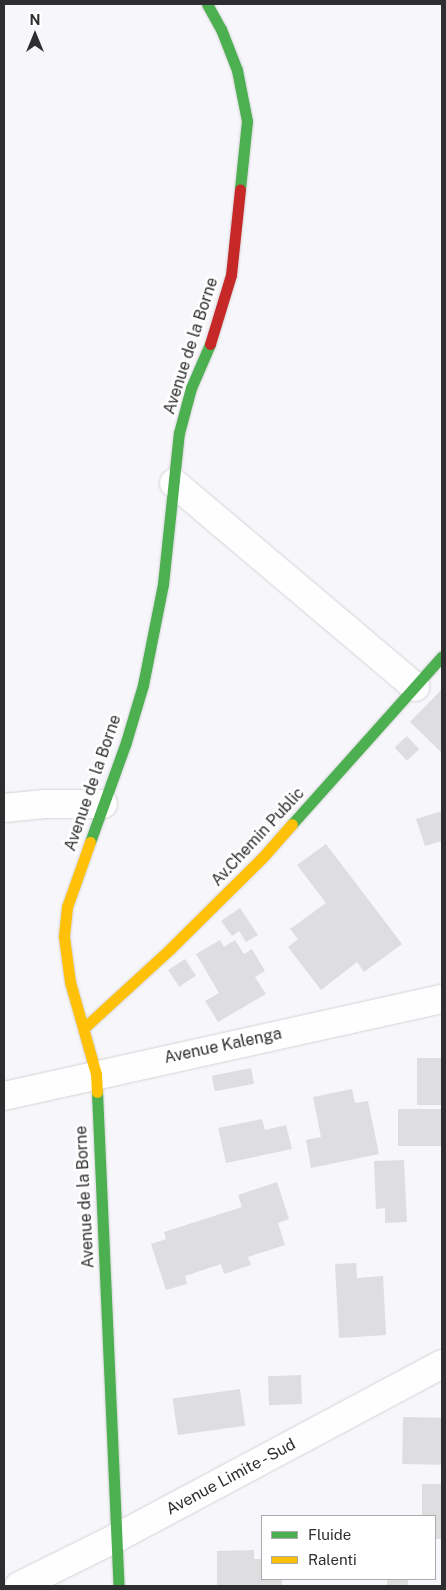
<!DOCTYPE html>
<style>
body{margin:0}
#map{position:relative;width:446px;height:1590px;overflow:hidden;background:#f7f7fb;font-family:"Public Sans",sans-serif}
div>[style]{position:absolute}
.building>*{inset:0;background:#dedee0;transform-origin:0 0}
.roads{filter:drop-shadow(0 0 1px #d4d4d7) drop-shadow(0 0 1px #d4d4d7)}
.street>*{height:28px;margin:-14px;padding:0 14px;transform-origin:14px;border-radius:14px;background:#fefefe}
.fast>*{height:11px;margin:-5.5px;padding:0 5.5px;transform-origin:5.5px;border-radius:5.5px;background:#4caf50}
.slow>*{height:11px;margin:-5.5px;padding:0 5.5px;transform-origin:5.5px;border-radius:5.5px;background:#ffc107}
.jam>*{height:11px;margin:-5.5px;padding:0 5.5px;transform-origin:5.5px;border-radius:5.5px;background:#c62828}
span{translate:-50% -50%;white-space:nowrap;text-align:center;line-height:1.15;-webkit-text-stroke:5px #fff;paint-order:stroke}
.street-label{font-size:16px;color:#2e2e30}
.frame{position:absolute;inset:0;border:5px solid #2e2e30;pointer-events:none}
.legend{position:absolute;left:261px;top:1515px;width:175px;height:65px;box-sizing:border-box;background:#fff;border:1px solid #ababac;margin:0;padding:6px 9px;list-style:none;font-size:15px;color:#2e2e30}
.legend li{display:flex;align-items:center;gap:10px;height:25px}
.legend b{width:25px;border:1px solid #ababac}
.north{position:absolute;left:10px;top:10px;width:50px;height:50px;-webkit-text-stroke:4px #fff;paint-order:stroke;rotate:0deg;font-size:14px;font-weight:700;line-height:20px;text-align:center;color:#2e2e30}
.north::after{content:'';display:block;margin:auto;width:18px;height:22px;background:#2e2e30;clip-path:polygon(50% 0,100% 100%,50% 72%,0 100%)}
</style>
<div id="map">
<div class="building">
<div style="clip-path:polygon(442px 689px,442px 753px,410px 722px)"></div>
<div style="left:407px;top:736px;width:18px;height:17px;rotate:47deg"></div>
<div style="clip-path:polygon(442px 811px,442px 841px,425px 846px,416px 819px)"></div>
<div style="clip-path:polygon(326px 844px,402px 944px,364px 972px,357px 962px,321px 990px,288px 947px,298px 939px,290px 929px,326px 903px,297px 865px)"></div>
<div style="clip-path:polygon(240px 908px,258px 935px,246px 942px,239px 931px,232px 936px,221px 921px)"></div>
<div style="clip-path:polygon(220px 940px,224px 947px,235px 940px,244px 954px,252px 949px,265px 971px,255px 977px,266px 994px,218px 1022px,205px 1001px,219px 993px,196px 954px)"></div>
<div style="left:185px;top:959px;width:20px;height:20px;rotate:57deg"></div>
<div style="left:417px;top:1058px;width:25px;height:47px"></div>
<div style="left:251px;top:1068px;width:16px;height:40px;rotate:79deg"></div>
<div style="clip-path:polygon(352px 1089px,355px 1103px,368px 1101px,379px 1154px,311px 1168px,306px 1140px,321px 1137px,313px 1097px)"></div>
<div style="left:442px;top:1109px;width:37px;height:44px;rotate:90deg"></div>
<div style="clip-path:polygon(262px 1119px,265px 1130px,286px 1125px,292px 1149px,226px 1163px,218px 1128px)"></div>
<div style="clip-path:polygon(404px 1160px,407px 1222px,385px 1223px,385px 1208px,376px 1209px,374px 1161px)"></div>
<div style="clip-path:polygon(277px 1182px,289px 1219px,278px 1223px,285px 1245px,248px 1257px,251px 1265px,224px 1274px,221px 1264px,185px 1276px,187px 1284px,166px 1290px,151px 1244px,166px 1239px,164px 1232px,242px 1207px,238px 1195px)"></div>
<div style="clip-path:polygon(356px 1263px,357px 1278px,383px 1276px,386px 1335px,339px 1338px,335px 1264px)"></div>
<div style="left:301px;top:1375px;width:29px;height:33px;rotate:88deg"></div>
<div style="left:240px;top:1389px;width:37px;height:68px;rotate:82deg"></div>
<div style="left:403px;top:1417px;width:39px;height:47px;rotate:1deg"></div>
<div style="clip-path:polygon(422px 1484px,442px 1484px,442px 1539px,435px 1539px,435px 1516px,422px 1516px)"></div>
<div style="clip-path:polygon(254px 1550px,254px 1559px,262px 1559px,262px 1579px,282px 1579px,282px 1586px,217px 1586px,217px 1551px)"></div>
<div style="left:387px;top:1579px;width:21px;height:6px"></div>
</div>
<div class="roads">
<div class="street">
<div style="left:174px;top:483px;width:316px;rotate:40.2deg"></div>
<div style="left:4px;top:808px;width:41px;rotate:-5.6deg"></div>
<div style="left:45px;top:804px;width:58px"></div>
<div style="left:4px;top:1096px;width:449px;rotate:-12.5deg"></div>
<div style="left:19px;top:1586px;width:110px;rotate:-26.3deg"></div>
<div style="left:118px;top:1537px;width:367px;rotate:-28.1deg"></div>
</div>
<div class="fast">
<div style="left:207px;top:4px;width:29px;rotate:61deg"></div>
<div style="left:221px;top:29px;width:44px;rotate:68.7deg"></div>
<div style="left:237px;top:70px;width:52px;rotate:78.9deg"></div>
<div style="left:247px;top:121px;width:68px;rotate:95.9deg"></div>
<div style="left:292px;top:824px;width:225px;rotate:-48.2deg"></div>
<div style="left:90px;top:842px;width:106px;rotate:-70.2deg"></div>
<div style="left:126px;top:742px;width:59px;rotate:-73.4deg"></div>
<div style="left:143px;top:685px;width:103px;rotate:-78.8deg"></div>
<div style="left:163px;top:584px;width:152px;rotate:-84deg"></div>
<div style="left:179px;top:433px;width:47px;rotate:-75.1deg"></div>
<div style="left:191px;top:388px;width:48px;rotate:-66.6deg"></div>
<div style="left:97px;top:1092px;width:494px;rotate:87.5deg"></div>
</div>
<div class="slow">
<div style="left:90px;top:842px;width:69px;rotate:109.5deg"></div>
<div style="left:67px;top:907px;width:30px;rotate:96deg"></div>
<div style="left:64px;top:937px;width:45px;rotate:82.4deg"></div>
<div style="left:70px;top:982px;width:96px;rotate:74.2deg"></div>
<div style="left:96px;top:1074px;width:18px;rotate:87deg"></div>
<div style="left:85px;top:1027px;width:115px;rotate:-42.5deg"></div>
<div style="left:170px;top:949px;width:129px;rotate:-44.7deg"></div>
<div style="left:262px;top:858px;width:45px;rotate:-48.6deg"></div>
</div>
<div class="jam">
<div style="left:210px;top:344px;width:72px;rotate:-73.1deg"></div>
<div style="left:231px;top:275px;width:86px;rotate:-84deg"></div>
</div>
</div>
<div class="street-label">
<span style="left:191px;top:346px;rotate:-72deg">Avenue de la Borne</span>
<span style="left:93px;top:783px;rotate:-71deg">Avenue de la Borne</span>
<span style="left:258px;top:837px;rotate:-47deg">Av.Chemin Public</span>
<span style="left:223px;top:1046px;rotate:-12deg">Avenue Kalenga</span>
<span style="left:85px;top:1197px;rotate:-93deg">Avenue de la Borne</span>
<span style="left:231px;top:1477px;rotate:-28deg">Avenue Limite - Sud</span>
</div>
<div class="frame"></div>
<ul class="legend">
<li><b style="height:6px;background:#4caf50"></b>Fluide</li>
<li><b style="height:6px;background:#ffc107"></b>Ralenti</li>
</ul>
<div class="north">N</div>
</div>
